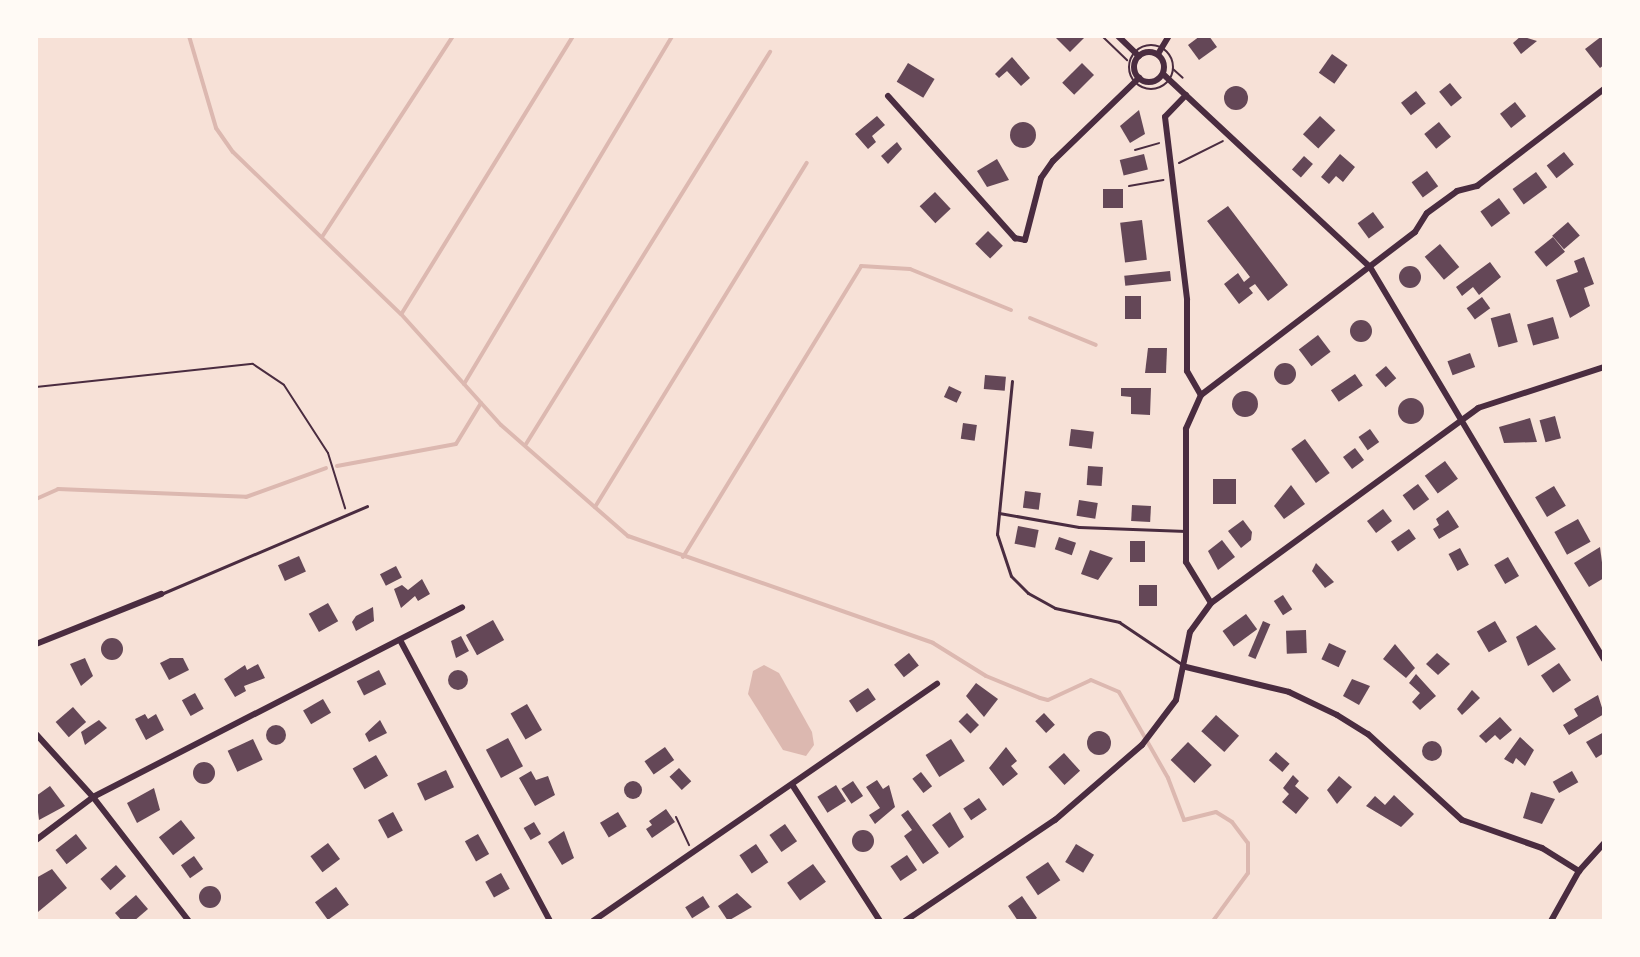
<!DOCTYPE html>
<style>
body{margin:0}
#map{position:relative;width:1640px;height:957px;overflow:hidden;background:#f7e1d7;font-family:Arial,sans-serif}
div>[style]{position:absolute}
.water>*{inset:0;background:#dcb8b0}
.stream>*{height:4px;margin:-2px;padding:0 2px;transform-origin:2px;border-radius:2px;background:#dcb8b0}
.building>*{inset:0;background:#644757;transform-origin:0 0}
.round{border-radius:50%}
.path>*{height:2px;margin:-1px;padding:0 1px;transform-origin:1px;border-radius:1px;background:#4a2c40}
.path>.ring{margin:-1px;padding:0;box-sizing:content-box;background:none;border:2px solid #4a2c40;border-radius:50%}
.service>*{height:3px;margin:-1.5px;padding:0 1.5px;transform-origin:1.5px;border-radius:1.5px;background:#4a2c40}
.minor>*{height:6px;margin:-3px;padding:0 3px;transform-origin:3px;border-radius:3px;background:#4a2c40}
.minor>.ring{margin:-3px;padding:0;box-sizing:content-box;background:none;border:6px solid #4a2c40;border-radius:50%}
span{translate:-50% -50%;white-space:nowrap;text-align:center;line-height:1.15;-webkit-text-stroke:8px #fffaf5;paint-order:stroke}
.frame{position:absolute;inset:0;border:38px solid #fffaf5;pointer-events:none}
</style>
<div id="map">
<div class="water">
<div style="clip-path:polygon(764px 665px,779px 673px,812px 732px,814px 745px,806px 756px,783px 750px,748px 694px,753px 671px)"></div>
</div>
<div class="stream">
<div style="left:189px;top:36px;width:96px;rotate:73.6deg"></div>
<div style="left:216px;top:128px;width:29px;rotate:55deg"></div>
<div style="left:233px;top:152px;width:233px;rotate:44deg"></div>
<div style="left:401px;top:314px;width:149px;rotate:48deg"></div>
<div style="left:501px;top:425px;width:169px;rotate:41.2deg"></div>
<div style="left:628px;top:536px;width:323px;rotate:19.3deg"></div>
<div style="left:933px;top:643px;width:62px;rotate:31.9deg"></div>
<div style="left:986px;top:676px;width:58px;rotate:22.2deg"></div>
<div style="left:1040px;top:698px;width:8px;rotate:14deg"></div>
<div style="left:1048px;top:700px;width:47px;rotate:-24.9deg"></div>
<div style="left:1091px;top:680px;width:30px;rotate:23deg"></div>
<div style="left:1119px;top:692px;width:99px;rotate:60.3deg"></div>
<div style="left:1168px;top:778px;width:45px;rotate:69.1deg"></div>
<div style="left:1184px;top:820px;width:33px;rotate:-14deg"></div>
<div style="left:1216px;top:812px;width:19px;rotate:32deg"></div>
<div style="left:1232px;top:822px;width:26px;rotate:53deg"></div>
<div style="left:1248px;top:843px;width:30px;rotate:90deg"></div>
<div style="left:1248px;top:873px;width:59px;rotate:126.1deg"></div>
<div style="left:322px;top:237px;width:240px;rotate:-56.9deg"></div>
<div style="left:402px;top:313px;width:326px;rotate:-58.3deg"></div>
<div style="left:1030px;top:318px;width:71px;rotate:22.2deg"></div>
<div style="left:464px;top:384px;width:405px;rotate:-59.1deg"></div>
<div style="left:526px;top:444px;width:462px;rotate:-58.1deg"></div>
<div style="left:337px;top:466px;width:121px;rotate:-10.5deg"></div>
<div style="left:456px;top:444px;width:48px;rotate:-58.6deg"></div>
<div style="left:36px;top:499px;width:24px;rotate:-24deg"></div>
<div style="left:58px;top:489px;width:188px;rotate:2.4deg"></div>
<div style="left:246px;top:497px;width:85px;rotate:-19.9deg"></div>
<div style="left:595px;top:507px;width:404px;rotate:-58.4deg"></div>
<div style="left:683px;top:557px;width:341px;rotate:-58.5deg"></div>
<div style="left:861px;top:266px;width:49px;rotate:3.5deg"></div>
<div style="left:910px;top:269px;width:109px;rotate:22.1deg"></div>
</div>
<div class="building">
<div style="clip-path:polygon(1054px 36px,1082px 36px,1084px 38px,1070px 52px)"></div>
<div style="clip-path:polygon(1200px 36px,1209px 36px,1217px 47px,1199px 60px,1188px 45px)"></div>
<div style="clip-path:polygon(1521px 36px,1537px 41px,1521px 54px,1513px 43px)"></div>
<div style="clip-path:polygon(1602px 36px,1604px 65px,1600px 68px,1585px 49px)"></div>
<div style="left:1332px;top:54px;width:19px;height:23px;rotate:35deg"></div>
<div style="clip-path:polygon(1012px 57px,1030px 78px,1021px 86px,1007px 71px,999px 78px,995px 74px)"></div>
<div style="left:908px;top:63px;width:31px;height:22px;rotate:31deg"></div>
<div style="left:1082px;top:63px;width:17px;height:28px;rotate:45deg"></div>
<div style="left:1450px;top:83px;width:19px;height:14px;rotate:51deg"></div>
<div class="round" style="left:1224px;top:86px;width:24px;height:24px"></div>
<div style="left:1416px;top:91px;width:16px;height:19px;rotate:52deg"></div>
<div style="left:1515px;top:102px;width:18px;height:19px;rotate:52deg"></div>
<div style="clip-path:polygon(1139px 110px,1145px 134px,1130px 143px,1120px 126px)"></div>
<div style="clip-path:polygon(877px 116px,885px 125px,872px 136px,876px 142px,868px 149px,855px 134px)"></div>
<div style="left:1320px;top:116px;width:21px;height:25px;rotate:43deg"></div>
<div class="round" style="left:1010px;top:122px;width:26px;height:26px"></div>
<div style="left:1439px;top:122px;width:19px;height:19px;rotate:51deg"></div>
<div style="clip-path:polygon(897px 142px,902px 149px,888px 164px,881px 156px)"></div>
<div style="left:1564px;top:152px;width:16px;height:22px;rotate:52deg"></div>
<div style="left:1144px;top:154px;width:16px;height:25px;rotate:76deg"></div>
<div style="clip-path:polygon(1340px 154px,1355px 167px,1343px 182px,1336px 176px,1329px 184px,1321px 177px)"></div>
<div style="left:1304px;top:156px;width:12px;height:18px;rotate:42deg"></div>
<div style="clip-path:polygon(997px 159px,1009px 180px,987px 187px,977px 171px)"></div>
<div style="left:1427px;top:171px;width:19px;height:19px;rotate:54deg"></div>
<div style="left:1536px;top:172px;width:19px;height:29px;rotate:54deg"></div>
<div style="left:1103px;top:189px;width:20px;height:19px"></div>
<div style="left:935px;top:192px;width:23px;height:21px;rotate:47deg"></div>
<div style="left:1499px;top:198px;width:19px;height:23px;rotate:54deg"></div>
<div style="clip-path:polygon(1228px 206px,1288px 285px,1268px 301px,1255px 284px,1249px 288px,1253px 293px,1239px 304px,1224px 284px,1238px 273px,1244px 282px,1250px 277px,1207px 221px)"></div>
<div style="left:1373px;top:212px;width:19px;height:19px;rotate:54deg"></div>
<div style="left:1142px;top:220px;width:40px;height:22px;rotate:83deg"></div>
<div style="left:1568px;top:222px;width:18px;height:21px;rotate:49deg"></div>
<div style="left:988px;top:231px;width:21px;height:18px;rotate:45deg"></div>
<div style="left:1553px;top:237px;width:19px;height:24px;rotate:51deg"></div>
<div style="left:1440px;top:244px;width:30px;height:20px;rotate:50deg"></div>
<div style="clip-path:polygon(1584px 257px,1594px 284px,1584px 288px,1590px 306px,1570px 318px,1556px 280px,1578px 272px,1574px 261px)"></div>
<div style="clip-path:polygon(1490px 262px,1501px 277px,1479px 295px,1473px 287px,1462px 296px,1456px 287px)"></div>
<div class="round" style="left:1399px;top:266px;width:22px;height:22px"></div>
<div style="left:1170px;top:271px;width:10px;height:46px;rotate:84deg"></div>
<div style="left:1125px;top:296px;width:16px;height:23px"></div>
<div style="left:1482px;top:297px;width:14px;height:19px;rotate:54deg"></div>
<div style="left:1510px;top:313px;width:30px;height:20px;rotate:75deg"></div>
<div style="left:1553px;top:317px;width:22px;height:27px;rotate:74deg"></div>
<div class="round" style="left:1350px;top:320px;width:22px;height:22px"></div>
<div style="left:1318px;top:335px;width:21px;height:24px;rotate:53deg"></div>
<div style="clip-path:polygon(1148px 348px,1167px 348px,1166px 373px,1145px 373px)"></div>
<div style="left:1470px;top:353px;width:15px;height:24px;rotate:70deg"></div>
<div class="round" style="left:1274px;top:363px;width:22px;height:22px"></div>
<div style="left:1386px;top:366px;width:16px;height:14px;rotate:50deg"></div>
<div style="left:1355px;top:374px;width:14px;height:29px;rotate:56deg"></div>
<div style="left:985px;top:375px;width:21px;height:14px;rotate:5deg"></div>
<div style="left:949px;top:386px;width:14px;height:12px;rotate:25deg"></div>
<div style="clip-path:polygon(1121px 388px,1151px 388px,1150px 415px,1131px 414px,1131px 397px,1121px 396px)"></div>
<div class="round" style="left:1232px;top:391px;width:26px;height:26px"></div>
<div class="round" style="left:1398px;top:398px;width:26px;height:26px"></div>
<div style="left:1555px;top:416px;width:23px;height:16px;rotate:75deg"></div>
<div style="clip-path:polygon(1530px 418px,1537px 442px,1504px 443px,1499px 427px)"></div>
<div style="left:963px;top:423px;width:14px;height:16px;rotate:8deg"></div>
<div style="left:1071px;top:429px;width:23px;height:17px;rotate:7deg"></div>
<div style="left:1370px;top:429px;width:16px;height:14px;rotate:55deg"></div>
<div style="left:1305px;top:439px;width:42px;height:17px;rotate:54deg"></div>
<div style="left:1355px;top:448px;width:15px;height:15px;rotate:53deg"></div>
<div style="left:1445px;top:461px;width:22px;height:25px;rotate:54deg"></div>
<div style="left:1088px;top:466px;width:15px;height:19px;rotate:4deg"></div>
<div style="left:1213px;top:479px;width:23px;height:25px"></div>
<div style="left:1418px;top:484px;width:19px;height:19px;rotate:54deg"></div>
<div style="clip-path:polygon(1291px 485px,1305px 504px,1284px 519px,1274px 506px)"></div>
<div style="left:1554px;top:486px;width:23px;height:22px;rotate:59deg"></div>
<div style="left:1025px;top:491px;width:16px;height:17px;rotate:7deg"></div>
<div style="left:1079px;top:500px;width:19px;height:16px;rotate:9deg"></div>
<div style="left:1132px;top:505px;width:19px;height:16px;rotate:3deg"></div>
<div style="left:1383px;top:509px;width:15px;height:20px;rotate:53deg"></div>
<div style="clip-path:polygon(1448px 510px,1459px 527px,1439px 539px,1433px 529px,1439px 525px,1436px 519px)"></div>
<div style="left:1578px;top:519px;width:26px;height:27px;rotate:61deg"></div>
<div style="clip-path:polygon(1243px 520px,1252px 532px,1251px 540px,1241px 548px,1228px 531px)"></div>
<div style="left:1018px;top:526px;width:21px;height:18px;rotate:11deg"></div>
<div style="left:1409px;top:529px;width:12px;height:22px;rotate:55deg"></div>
<div style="left:1059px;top:537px;width:18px;height:13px;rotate:19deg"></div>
<div style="clip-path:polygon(1222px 540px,1235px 557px,1218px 570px,1208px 551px)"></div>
<div style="left:1130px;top:541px;width:15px;height:21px"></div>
<div style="clip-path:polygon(1600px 547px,1604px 578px,1589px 587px,1574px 563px)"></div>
<div style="left:1460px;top:548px;width:19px;height:13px;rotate:62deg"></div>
<div style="clip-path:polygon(1090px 550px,1113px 558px,1098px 580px,1081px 574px)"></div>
<div style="left:299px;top:556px;width:17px;height:23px;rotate:66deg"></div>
<div style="left:1508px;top:557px;width:22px;height:16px;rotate:60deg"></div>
<div style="clip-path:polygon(1316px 563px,1334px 582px,1325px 588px,1312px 571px)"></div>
<div style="left:396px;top:566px;width:13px;height:18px;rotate:63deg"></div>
<div style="clip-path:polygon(422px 579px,430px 594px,418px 601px,415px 596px,401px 608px,394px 589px,402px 585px,408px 590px)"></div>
<div style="left:1139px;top:585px;width:18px;height:21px"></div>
<div style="left:1283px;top:595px;width:17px;height:11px;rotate:57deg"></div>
<div style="left:328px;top:603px;width:21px;height:22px;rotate:61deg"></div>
<div style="clip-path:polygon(373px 607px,374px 621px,356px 631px,352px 622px,356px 616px)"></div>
<div style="left:1246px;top:614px;width:19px;height:29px;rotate:54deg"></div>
<div style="left:493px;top:620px;width:23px;height:31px;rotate:61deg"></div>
<div style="left:1263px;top:621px;width:8px;height:38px;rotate:23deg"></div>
<div style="left:1495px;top:621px;width:24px;height:21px;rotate:60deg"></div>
<div style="clip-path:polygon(1536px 625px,1556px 649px,1528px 666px,1516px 637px)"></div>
<div style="left:1306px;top:630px;width:23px;height:20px;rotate:88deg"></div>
<div style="clip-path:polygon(461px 636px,469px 651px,456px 658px,451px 641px)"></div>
<div class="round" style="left:101px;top:638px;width:22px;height:22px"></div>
<div style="left:1329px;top:643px;width:19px;height:18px;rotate:25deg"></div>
<div style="clip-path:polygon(1395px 644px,1415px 668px,1406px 678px,1383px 659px)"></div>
<div style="left:909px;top:653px;width:16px;height:19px;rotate:52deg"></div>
<div style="clip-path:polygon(1437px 653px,1450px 664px,1438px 675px,1426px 664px)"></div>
<div style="clip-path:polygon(85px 658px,93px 676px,81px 686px,70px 664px)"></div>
<div style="clip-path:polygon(170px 658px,183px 658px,189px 670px,169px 680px,160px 663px)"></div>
<div style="left:1559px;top:663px;width:21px;height:22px;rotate:55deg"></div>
<div style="clip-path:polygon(258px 664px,265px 678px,244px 686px,246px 691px,235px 697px,224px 679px,245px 665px,247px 670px)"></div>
<div class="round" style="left:448px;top:670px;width:20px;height:20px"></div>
<div style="left:379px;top:670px;width:16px;height:25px;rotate:63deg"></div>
<div style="clip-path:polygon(1416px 674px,1436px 696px,1420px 710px,1412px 702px,1420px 693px,1409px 683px)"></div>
<div style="clip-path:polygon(1352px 679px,1370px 686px,1359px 705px,1343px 696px)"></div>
<div style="clip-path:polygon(976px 683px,998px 699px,984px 717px,966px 696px)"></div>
<div style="left:868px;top:688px;width:14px;height:23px;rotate:56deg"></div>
<div style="clip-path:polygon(1472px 690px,1480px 698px,1462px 715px,1457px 709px)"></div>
<div style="left:195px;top:693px;width:18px;height:15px;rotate:61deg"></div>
<div style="clip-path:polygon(1598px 695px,1604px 714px,1569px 735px,1563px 725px,1578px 716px,1574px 709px)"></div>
<div style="left:323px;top:699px;width:16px;height:23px;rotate:60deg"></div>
<div style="left:527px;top:704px;width:30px;height:19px;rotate:60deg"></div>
<div style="left:73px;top:707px;width:20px;height:23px;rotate:49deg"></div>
<div style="left:967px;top:713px;width:17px;height:12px;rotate:45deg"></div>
<div style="left:1044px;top:713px;width:16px;height:12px;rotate:47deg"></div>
<div style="clip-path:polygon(145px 714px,148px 719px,156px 714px,164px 730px,146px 740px,135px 719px)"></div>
<div style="left:1216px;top:715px;width:31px;height:22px;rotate:42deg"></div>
<div style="clip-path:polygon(1500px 717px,1512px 730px,1500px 740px,1495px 735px,1486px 743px,1479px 736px)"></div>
<div style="clip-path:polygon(99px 720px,107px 728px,85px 745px,81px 732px)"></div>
<div style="clip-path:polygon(380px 720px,387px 733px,369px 742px,365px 734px)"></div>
<div class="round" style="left:266px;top:725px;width:20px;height:20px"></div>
<div class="round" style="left:1087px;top:731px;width:24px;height:24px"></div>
<div style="clip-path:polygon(1604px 732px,1604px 753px,1596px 758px,1586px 742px)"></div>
<div style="clip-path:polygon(1520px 737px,1534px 750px,1525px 766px,1516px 758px,1513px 764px,1504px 759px)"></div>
<div style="left:508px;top:738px;width:32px;height:25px;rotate:62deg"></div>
<div style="left:253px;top:739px;width:23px;height:28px;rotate:65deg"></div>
<div style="left:951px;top:739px;width:26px;height:30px;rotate:58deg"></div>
<div class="round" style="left:1422px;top:741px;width:20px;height:20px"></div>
<div style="left:1188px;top:742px;width:33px;height:25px;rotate:44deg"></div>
<div style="left:665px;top:747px;width:16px;height:25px;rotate:55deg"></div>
<div style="clip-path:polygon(1006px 747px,1017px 761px,1011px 766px,1018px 774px,1003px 786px,989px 768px)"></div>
<div style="left:1276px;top:752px;width:18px;height:11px;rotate:41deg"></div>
<div style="left:1064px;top:753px;width:24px;height:21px;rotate:48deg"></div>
<div style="left:376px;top:755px;width:24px;height:27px;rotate:60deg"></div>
<div class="round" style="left:193px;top:762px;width:22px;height:22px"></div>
<div style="left:679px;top:768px;width:18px;height:13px;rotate:47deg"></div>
<div style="left:446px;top:770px;width:19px;height:32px;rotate:65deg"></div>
<div style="clip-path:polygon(531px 771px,536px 780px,548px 776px,555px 795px,535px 806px,519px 778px)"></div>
<div style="left:1572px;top:771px;width:13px;height:22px;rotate:61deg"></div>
<div style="left:921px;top:772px;width:18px;height:11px;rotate:52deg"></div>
<div style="clip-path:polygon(1293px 775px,1299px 781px,1295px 786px,1309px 798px,1296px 814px,1282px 802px,1289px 794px,1283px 788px)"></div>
<div style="clip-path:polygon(1339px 776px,1352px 787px,1337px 804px,1327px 790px)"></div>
<div style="clip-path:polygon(877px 780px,883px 789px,889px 785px,895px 807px,875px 824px,869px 815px,880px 808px,866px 787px)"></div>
<div class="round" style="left:624px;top:781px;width:18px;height:18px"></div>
<div style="left:853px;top:781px;width:18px;height:14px;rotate:56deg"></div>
<div style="left:836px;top:785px;width:19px;height:22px;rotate:58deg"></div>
<div style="clip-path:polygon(50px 786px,65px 806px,39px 820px,36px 796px)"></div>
<div style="clip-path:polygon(154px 788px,160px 810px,137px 823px,127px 803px)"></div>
<div style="clip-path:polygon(1531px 792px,1555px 799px,1542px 824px,1523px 818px)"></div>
<div style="clip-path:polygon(1394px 795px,1414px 814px,1401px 827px,1366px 806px,1375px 796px,1385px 805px)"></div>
<div style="left:979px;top:798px;width:14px;height:19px;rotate:56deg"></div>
<div style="clip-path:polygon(666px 809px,675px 822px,652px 838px,646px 829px,652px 825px,649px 821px)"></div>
<div style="clip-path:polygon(908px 810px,939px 853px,923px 864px,904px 836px,912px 830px,901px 815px)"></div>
<div style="left:393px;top:812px;width:21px;height:17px;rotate:62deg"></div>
<div style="left:618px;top:812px;width:17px;height:21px;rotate:59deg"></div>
<div style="clip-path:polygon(950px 812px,964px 837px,949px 848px,932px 825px)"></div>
<div style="left:181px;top:820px;width:23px;height:28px;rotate:52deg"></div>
<div style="left:534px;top:822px;width:14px;height:12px;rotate:60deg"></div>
<div style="left:785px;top:824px;width:21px;height:19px;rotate:55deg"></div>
<div class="round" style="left:852px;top:830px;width:22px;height:22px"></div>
<div style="clip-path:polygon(564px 831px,574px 858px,562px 865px,548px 842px)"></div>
<div style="left:76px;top:834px;width:18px;height:26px;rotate:52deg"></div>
<div style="left:478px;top:834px;width:23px;height:15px;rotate:61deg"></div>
<div style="left:328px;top:843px;width:20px;height:22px;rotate:53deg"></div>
<div style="left:756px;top:844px;width:22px;height:20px;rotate:56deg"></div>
<div style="left:1076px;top:844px;width:21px;height:21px;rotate:31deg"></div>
<div style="left:907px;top:855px;width:18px;height:20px;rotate:56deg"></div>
<div style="left:194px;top:856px;width:16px;height:16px;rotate:55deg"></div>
<div style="left:1048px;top:862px;width:22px;height:27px;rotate:56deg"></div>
<div style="left:813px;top:864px;width:22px;height:32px;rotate:54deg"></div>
<div style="left:116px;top:865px;width:15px;height:21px;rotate:48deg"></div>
<div style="clip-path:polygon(52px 869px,67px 888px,38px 912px,36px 878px)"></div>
<div style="left:501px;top:873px;width:18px;height:18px;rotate:61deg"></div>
<div class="round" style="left:199px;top:886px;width:22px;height:22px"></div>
<div style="left:336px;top:887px;width:22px;height:26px;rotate:54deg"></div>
<div style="clip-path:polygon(737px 893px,752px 907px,728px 921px,718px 906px)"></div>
<div style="clip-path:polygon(136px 895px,148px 909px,134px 921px,122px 921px,115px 913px)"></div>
<div style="left:703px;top:896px;width:13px;height:21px;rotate:58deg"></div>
<div style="clip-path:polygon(1022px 896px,1037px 918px,1033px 921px,1018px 921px,1008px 906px)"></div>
</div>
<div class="path">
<div style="left:1102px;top:36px;width:35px;rotate:44deg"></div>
<div class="ring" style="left:1129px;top:45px;width:42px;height:42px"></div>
<div style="left:1173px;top:69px;width:13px;rotate:42deg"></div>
<div style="left:1135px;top:150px;width:25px;rotate:-16deg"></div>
<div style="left:1179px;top:163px;width:49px;rotate:-26.6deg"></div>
<div style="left:1129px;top:186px;width:35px;rotate:-10deg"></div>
<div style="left:36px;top:387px;width:218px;rotate:-6.1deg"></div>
<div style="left:253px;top:364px;width:37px;rotate:34deg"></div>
<div style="left:284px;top:385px;width:81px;rotate:57.1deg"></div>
<div style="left:328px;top:453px;width:58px;rotate:72.8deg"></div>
<div style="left:676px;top:817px;width:31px;rotate:65deg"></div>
</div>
<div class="service">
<div style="left:1012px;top:381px;width:154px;rotate:95.6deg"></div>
<div style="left:997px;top:534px;width:44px;rotate:71.6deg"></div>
<div style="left:1011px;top:576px;width:24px;rotate:45deg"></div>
<div style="left:1028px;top:593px;width:31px;rotate:29deg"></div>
<div style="left:1055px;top:608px;width:66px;rotate:12.3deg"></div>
<div style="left:1119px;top:622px;width:77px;rotate:33.9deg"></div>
<div style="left:999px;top:513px;width:81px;rotate:9.9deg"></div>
<div style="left:1079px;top:527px;width:107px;rotate:2.1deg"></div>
<div style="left:161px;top:594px;width:224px;rotate:-23.1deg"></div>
</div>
<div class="minor">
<div style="left:1118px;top:36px;width:29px;rotate:44deg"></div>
<div class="ring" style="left:1134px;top:52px;width:24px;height:24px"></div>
<div style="left:1158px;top:54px;width:21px;rotate:-59deg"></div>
<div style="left:1163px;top:74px;width:283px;rotate:43deg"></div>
<div style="left:1370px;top:267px;width:457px;rotate:59.2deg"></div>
<div style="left:1186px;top:95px;width:30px;rotate:134deg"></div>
<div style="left:1165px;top:117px;width:184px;rotate:83.1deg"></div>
<div style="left:1187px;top:300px;width:71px;rotate:90deg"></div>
<div style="left:1187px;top:371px;width:28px;rotate:60deg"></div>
<div style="left:1201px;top:395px;width:37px;rotate:114deg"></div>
<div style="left:1186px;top:429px;width:133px;rotate:90deg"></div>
<div style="left:1186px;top:562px;width:48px;rotate:58.6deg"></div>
<div style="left:888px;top:96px;width:191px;rotate:48.2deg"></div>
<div style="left:1015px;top:238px;width:10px;rotate:11deg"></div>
<div style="left:1025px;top:240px;width:64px;rotate:-75.5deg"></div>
<div style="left:1041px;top:178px;width:21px;rotate:-55deg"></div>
<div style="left:1053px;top:161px;width:120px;rotate:-44deg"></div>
<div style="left:1201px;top:395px;width:269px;rotate:-37.3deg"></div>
<div style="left:1415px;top:232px;width:22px;rotate:-58deg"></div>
<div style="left:1427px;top:213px;width:37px;rotate:-36deg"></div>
<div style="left:1457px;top:191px;width:21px;rotate:-14deg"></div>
<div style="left:1477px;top:186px;width:160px;rotate:-37.4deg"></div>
<div style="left:400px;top:640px;width:319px;rotate:61.9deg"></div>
<div style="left:36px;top:644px;width:135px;rotate:-21.8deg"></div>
<div style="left:1186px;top:667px;width:106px;rotate:13.6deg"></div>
<div style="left:1289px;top:692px;width:53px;rotate:25.6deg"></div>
<div style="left:1337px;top:715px;width:36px;rotate:32deg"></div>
<div style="left:1368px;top:734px;width:127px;rotate:42.5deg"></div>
<div style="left:1462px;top:820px;width:85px;rotate:19.3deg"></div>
<div style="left:1542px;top:848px;width:44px;rotate:31.9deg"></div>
<div style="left:36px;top:734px;width:85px;rotate:47.9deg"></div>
<div style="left:93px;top:797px;width:157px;rotate:52.3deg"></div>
<div style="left:793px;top:786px;width:161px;rotate:57.2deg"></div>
<div style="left:36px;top:840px;width:71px;rotate:-37deg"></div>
<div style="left:93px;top:797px;width:415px;rotate:-27.2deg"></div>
<div style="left:593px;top:921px;width:418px;rotate:-34.6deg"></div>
<div style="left:905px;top:921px;width:181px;rotate:-34deg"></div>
<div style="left:1055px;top:820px;width:115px;rotate:-40.8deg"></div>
<div style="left:1142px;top:745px;width:56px;rotate:-52.9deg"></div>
<div style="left:1176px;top:700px;width:69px;rotate:-78.4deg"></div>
<div style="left:1190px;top:632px;width:36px;rotate:-54deg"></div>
<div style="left:1211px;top:603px;width:331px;rotate:-36.1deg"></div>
<div style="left:1478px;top:408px;width:133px;rotate:-18deg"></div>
<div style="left:1551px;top:921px;width:57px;rotate:-60.8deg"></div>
<div style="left:1579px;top:871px;width:38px;rotate:-48deg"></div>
</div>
<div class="frame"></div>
</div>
